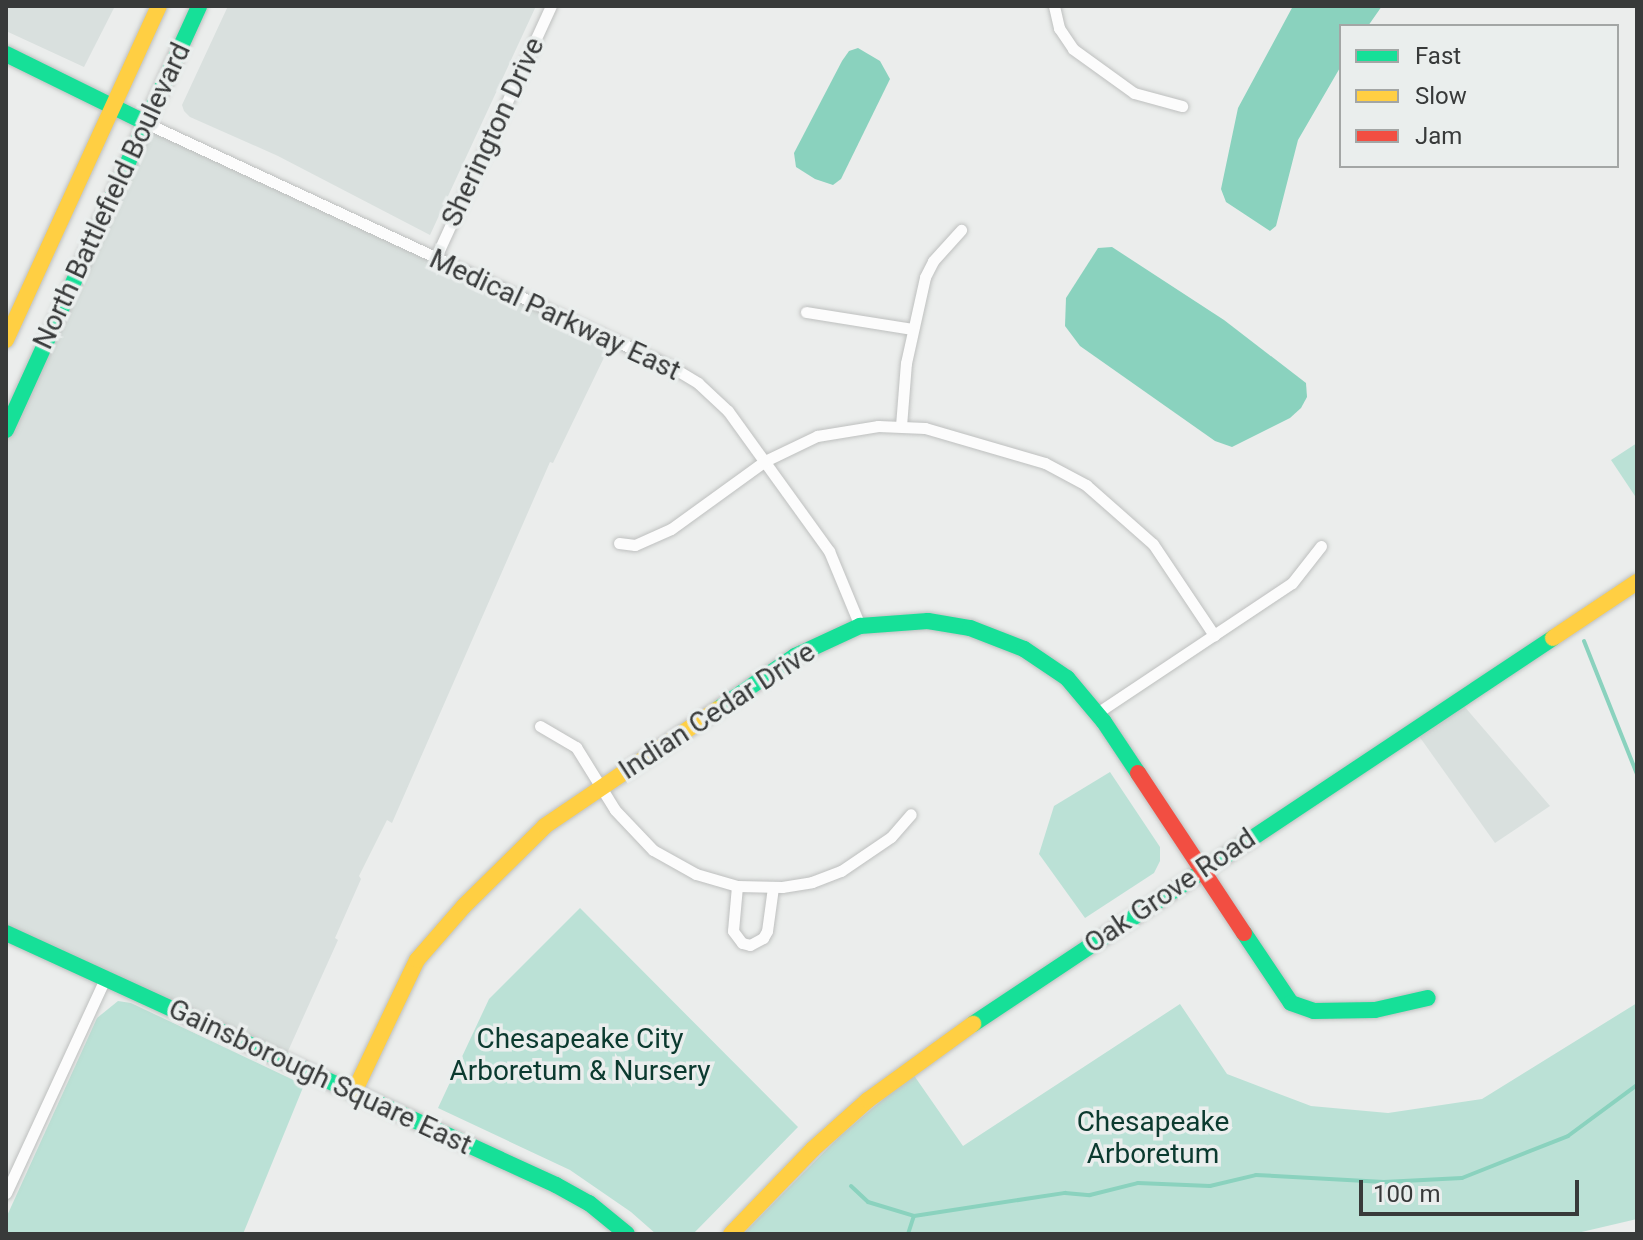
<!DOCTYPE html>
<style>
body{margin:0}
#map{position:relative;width:1643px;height:1240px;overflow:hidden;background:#ebedec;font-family:Roboto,sans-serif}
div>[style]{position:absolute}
.built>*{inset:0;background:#d9e0de}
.green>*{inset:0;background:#bbe1d6}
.water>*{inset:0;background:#8ad2be}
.stream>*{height:4px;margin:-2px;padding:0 2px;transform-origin:2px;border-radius:2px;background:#8ad2be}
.roads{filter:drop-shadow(0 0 2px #bec0bf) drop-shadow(0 0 2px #bec0bf)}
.street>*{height:11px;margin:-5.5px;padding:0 5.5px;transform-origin:5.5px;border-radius:5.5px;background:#fcfcfc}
.fast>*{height:16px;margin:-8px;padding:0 8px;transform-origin:8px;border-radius:8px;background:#16e098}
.slow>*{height:16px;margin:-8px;padding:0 8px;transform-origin:8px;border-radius:8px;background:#ffcf43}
.jam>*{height:16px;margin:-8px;padding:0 8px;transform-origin:8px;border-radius:8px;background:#f24e42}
span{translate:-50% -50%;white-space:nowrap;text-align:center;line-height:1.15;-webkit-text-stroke:7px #eaeeed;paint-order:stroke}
.street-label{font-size:28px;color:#383a3a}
.park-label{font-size:28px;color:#0b3a2f}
.frame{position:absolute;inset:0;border:8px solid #383a3a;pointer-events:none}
.legend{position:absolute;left:1339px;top:24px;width:280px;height:144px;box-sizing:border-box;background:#eaeeed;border:2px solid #a3a6a5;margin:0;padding:10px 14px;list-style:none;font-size:24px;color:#383a3a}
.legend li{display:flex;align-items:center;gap:16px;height:40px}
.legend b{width:40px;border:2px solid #a3a6a5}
.scale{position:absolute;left:1359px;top:1180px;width:220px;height:36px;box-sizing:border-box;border:4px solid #383a3a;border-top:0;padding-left:10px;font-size:24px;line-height:28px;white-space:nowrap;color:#383a3a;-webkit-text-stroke:6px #eaeeed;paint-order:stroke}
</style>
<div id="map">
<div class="built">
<div style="clip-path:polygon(6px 6px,115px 6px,84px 67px,6px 31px)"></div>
<div style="clip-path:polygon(228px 6px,536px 6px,430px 235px,278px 156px,190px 117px,184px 111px,182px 105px)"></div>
<div style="clip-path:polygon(146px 123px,612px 341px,553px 463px,550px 462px,392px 823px,387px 820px,359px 876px,361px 879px,335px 938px,338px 940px,284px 1060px,6px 933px,6px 428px)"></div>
<div style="clip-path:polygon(1464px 706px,1550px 806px,1495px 843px,1419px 736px)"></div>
</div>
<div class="green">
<div style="clip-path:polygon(1637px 443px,1637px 499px,1611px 460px)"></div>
<div style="clip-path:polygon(1110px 772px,1160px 847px,1160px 861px,1154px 873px,1085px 918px,1039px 854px,1054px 806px)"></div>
<div style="clip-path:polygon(580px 908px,798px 1127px,693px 1234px,656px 1234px,631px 1212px,570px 1170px,438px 1108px,489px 999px)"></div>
<div style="clip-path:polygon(118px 1001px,131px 1003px,304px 1085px,243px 1234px,6px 1234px,6px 1218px,97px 1018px)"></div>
<div style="clip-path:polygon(1637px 1003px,1637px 1219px,1573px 1234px,743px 1234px,841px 1135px,913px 1074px,963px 1146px,1180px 1004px,1227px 1074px,1311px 1106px,1388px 1113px,1482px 1099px)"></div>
</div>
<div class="water">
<div style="clip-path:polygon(1293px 6px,1382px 6px,1368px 26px,1341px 26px,1341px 66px,1298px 140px,1276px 226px,1270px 231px,1226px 202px,1221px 189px,1238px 108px)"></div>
<div style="clip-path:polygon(858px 48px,880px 61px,890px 79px,841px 179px,833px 185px,815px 179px,796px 167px,794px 153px,842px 61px,849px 51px)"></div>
<div style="clip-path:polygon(1112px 247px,1224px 320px,1306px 383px,1307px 397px,1301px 408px,1290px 418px,1232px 447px,1215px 441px,1080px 346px,1065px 326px,1066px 298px,1098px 248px)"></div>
</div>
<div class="stream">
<div style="left:1584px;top:641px;width:143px;rotate:68.3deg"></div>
<div style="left:851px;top:1186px;width:23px;rotate:43deg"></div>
<div style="left:868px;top:1202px;width:48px;rotate:16.9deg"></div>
<div style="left:908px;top:1234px;width:19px;rotate:-72deg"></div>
<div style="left:914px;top:1216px;width:153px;rotate:-8.7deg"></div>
<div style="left:1065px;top:1193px;width:25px;rotate:5deg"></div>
<div style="left:1090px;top:1195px;width:49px;rotate:-14deg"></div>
<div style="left:1138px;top:1183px;width:72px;rotate:2.4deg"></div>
<div style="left:1210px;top:1186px;width:47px;rotate:-13.4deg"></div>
<div style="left:1256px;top:1175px;width:128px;rotate:3.1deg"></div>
<div style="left:1384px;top:1182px;width:78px;rotate:-2.9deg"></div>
<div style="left:1462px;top:1178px;width:114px;rotate:-21.6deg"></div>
<div style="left:1568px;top:1136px;width:86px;rotate:-36.5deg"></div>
</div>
<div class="roads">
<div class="street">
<div style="left:1054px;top:6px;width:23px;rotate:77deg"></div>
<div style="left:1059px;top:28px;width:25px;rotate:56deg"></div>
<div style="left:1073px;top:49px;width:75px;rotate:35.8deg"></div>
<div style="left:1134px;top:93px;width:50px;rotate:15.2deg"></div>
<div style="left:146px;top:123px;width:578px;rotate:24.88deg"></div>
<div style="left:670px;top:366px;width:33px;rotate:31deg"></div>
<div style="left:698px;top:383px;width:41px;rotate:43deg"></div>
<div style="left:728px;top:411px;width:173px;rotate:54.2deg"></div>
<div style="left:829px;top:551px;width:81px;rotate:67.5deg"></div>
<div style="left:435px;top:259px;width:278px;rotate:-65.4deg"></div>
<div style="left:806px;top:312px;width:107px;rotate:9.1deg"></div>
<div style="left:901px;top:426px;width:63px;rotate:-85.5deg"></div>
<div style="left:906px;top:363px;width:88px;rotate:-77.5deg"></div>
<div style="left:925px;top:277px;width:18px;rotate:-63deg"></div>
<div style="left:933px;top:261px;width:42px;rotate:-47.9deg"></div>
<div style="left:619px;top:543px;width:16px;rotate:7deg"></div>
<div style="left:635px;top:545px;width:39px;rotate:-24deg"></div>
<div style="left:671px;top:529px;width:116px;rotate:-35.9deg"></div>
<div style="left:765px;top:461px;width:58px;rotate:-25.7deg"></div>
<div style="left:817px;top:436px;width:62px;rotate:-9.3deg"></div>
<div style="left:878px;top:426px;width:47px;rotate:2.4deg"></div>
<div style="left:925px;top:428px;width:125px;rotate:16.3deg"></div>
<div style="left:1045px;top:463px;width:47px;rotate:28.2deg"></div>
<div style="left:1086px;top:485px;width:89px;rotate:41.4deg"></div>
<div style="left:1153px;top:544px;width:110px;rotate:56.2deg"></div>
<div style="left:1097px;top:713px;width:234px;rotate:-33.7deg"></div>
<div style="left:1292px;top:583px;width:47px;rotate:-51.9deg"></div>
<div style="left:540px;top:726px;width:42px;rotate:30.3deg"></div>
<div style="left:576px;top:747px;width:74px;rotate:58.2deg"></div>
<div style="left:615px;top:810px;width:55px;rotate:46.5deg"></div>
<div style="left:653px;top:850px;width:49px;rotate:29.2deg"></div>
<div style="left:696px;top:874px;width:43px;rotate:16.3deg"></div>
<div style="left:737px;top:886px;width:45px;rotate:1.3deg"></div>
<div style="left:782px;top:887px;width:30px;rotate:-9deg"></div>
<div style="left:812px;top:882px;width:31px;rotate:-21deg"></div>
<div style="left:841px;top:871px;width:60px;rotate:-34.2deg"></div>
<div style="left:891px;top:837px;width:30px;rotate:-49deg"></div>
<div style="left:737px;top:886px;width:45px;rotate:95.1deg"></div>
<div style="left:733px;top:931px;width:15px;rotate:53deg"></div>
<div style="left:742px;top:943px;width:8px;rotate:14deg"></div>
<div style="left:750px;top:945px;width:15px;rotate:-28deg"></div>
<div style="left:763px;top:938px;width:8px;rotate:-60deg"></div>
<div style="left:767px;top:931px;width:44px;rotate:-82.2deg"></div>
<div style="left:6px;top:1193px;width:236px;rotate:-65.2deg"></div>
</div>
<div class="fast">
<div style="left:6px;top:54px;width:156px;rotate:26.2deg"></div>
<div style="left:6px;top:430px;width:466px;rotate:-65.5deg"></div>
<div style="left:718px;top:709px;width:93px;rotate:-34.5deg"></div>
<div style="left:795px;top:656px;width:72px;rotate:-24.8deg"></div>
<div style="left:860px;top:626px;width:68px;rotate:-4.2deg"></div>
<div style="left:928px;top:621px;width:43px;rotate:9.5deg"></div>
<div style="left:970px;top:628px;width:58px;rotate:21.3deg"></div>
<div style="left:1024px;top:649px;width:52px;rotate:34deg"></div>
<div style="left:1067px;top:678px;width:57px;rotate:49.9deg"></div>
<div style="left:1104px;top:722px;width:61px;rotate:56.3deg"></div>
<div style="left:6px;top:933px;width:605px;rotate:24.62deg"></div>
<div style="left:556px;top:1185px;width:38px;rotate:29deg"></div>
<div style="left:589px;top:1203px;width:49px;rotate:39.2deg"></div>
<div style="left:1244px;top:933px;width:84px;rotate:56.1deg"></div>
<div style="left:1291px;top:1003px;width:24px;rotate:19deg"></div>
<div style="left:1314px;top:1011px;width:61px;rotate:-0.9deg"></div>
<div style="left:1375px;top:1010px;width:54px;rotate:-12.8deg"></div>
<div style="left:973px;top:1024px;width:697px;rotate:-33.64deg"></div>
</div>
<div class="slow">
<div style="left:6px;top:340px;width:367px;rotate:-65.4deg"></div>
<div style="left:1553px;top:638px;width:101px;rotate:-33.7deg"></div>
<div style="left:354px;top:1092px;width:146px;rotate:-64.5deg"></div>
<div style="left:417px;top:960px;width:72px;rotate:-49deg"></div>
<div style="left:464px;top:906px;width:114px;rotate:-44.6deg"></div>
<div style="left:545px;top:826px;width:209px;rotate:-34.1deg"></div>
<div style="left:731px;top:1234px;width:118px;rotate:-46deg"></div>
<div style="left:813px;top:1149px;width:74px;rotate:-41.7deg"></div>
<div style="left:868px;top:1100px;width:130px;rotate:-35.9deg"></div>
</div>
<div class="jam">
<div style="left:1138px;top:773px;width:192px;rotate:56.5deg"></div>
</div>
</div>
<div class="street-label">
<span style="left:493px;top:132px;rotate:-65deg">Sherington Drive</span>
<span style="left:112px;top:196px;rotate:-65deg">North Battlefield Boulevard</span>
<span style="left:555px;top:315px;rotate:25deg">Medical Parkway East</span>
<span style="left:717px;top:711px;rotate:-33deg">Indian Cedar Drive</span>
<span style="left:1170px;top:891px;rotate:-34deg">Oak Grove Road</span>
<span style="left:320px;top:1077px;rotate:25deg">Gainsborough Square East</span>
</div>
<div class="park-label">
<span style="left:580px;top:1055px">Chesapeake City<br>Arboretum &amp; Nursery</span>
<span style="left:1153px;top:1138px">Chesapeake<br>Arboretum</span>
</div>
<div class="frame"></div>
<ul class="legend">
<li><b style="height:10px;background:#16e098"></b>Fast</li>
<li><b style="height:10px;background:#ffcf43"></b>Slow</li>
<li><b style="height:10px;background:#f24e42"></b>Jam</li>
</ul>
<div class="scale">100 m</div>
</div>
